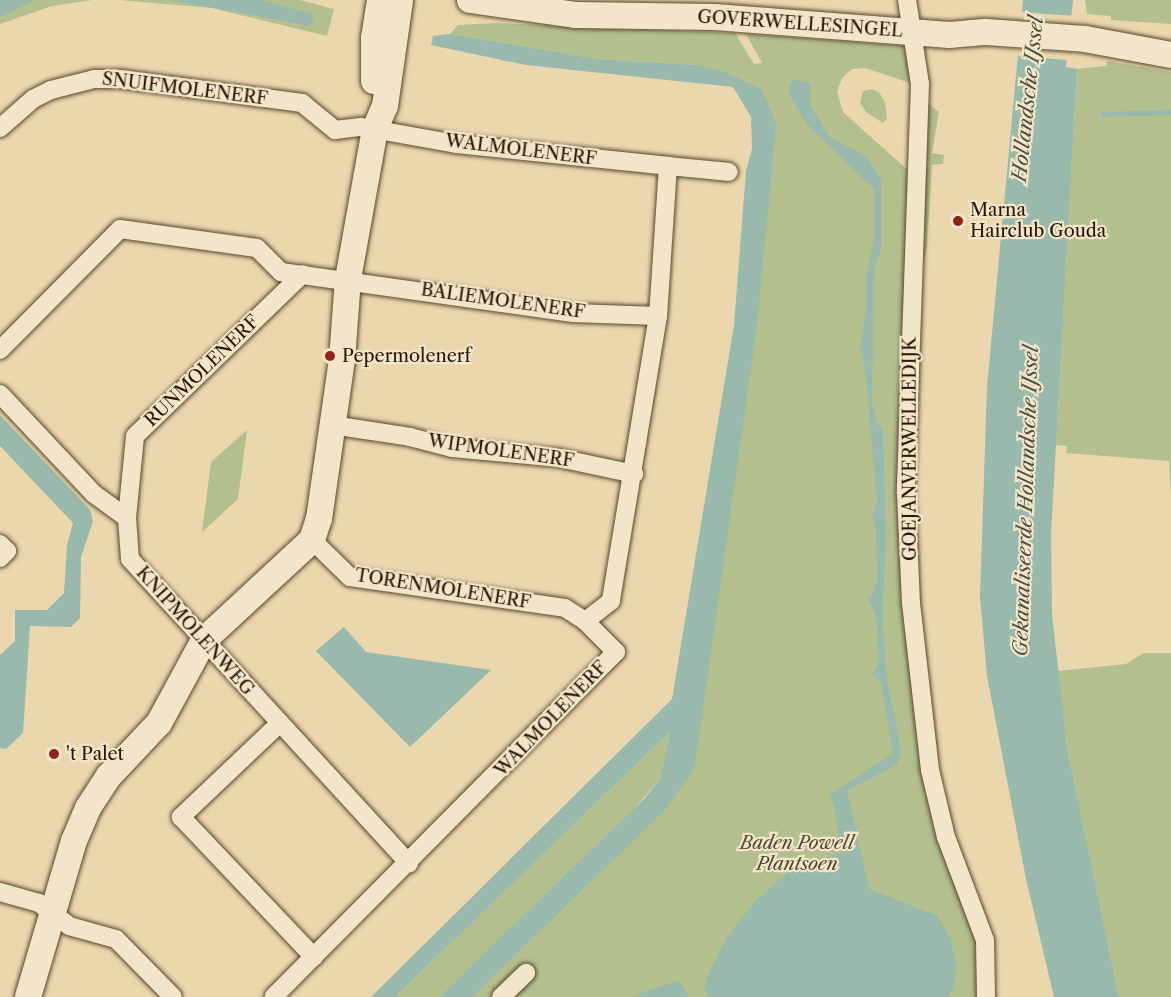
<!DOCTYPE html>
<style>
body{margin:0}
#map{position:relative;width:1171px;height:997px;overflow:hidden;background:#ebd7ad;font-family:"Libre Caslon Text",serif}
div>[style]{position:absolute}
.green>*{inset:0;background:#b3bf8d}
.water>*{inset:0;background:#98b9ac}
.pier>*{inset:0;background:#ebd7ad}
.stream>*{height:5px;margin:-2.5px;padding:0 2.5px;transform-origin:2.5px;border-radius:2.5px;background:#98b9ac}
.roads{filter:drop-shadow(0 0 2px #57472e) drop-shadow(0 0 2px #57472e)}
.street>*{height:18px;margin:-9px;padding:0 9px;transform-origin:9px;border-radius:9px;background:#f2e5ca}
.secondary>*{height:26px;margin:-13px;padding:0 13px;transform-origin:13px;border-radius:13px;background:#f2e5ca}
.dots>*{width:16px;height:16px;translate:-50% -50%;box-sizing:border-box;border:3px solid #f2e5ca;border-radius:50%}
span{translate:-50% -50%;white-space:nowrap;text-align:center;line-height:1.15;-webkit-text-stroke:4.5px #f2e5ca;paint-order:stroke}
.street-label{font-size:18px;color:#261704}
.poi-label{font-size:18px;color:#261704}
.left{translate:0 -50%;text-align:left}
.park-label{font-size:18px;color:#50492d;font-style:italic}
.water-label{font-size:20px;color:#4e503f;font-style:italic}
</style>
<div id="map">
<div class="green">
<div style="clip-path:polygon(0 0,92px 0,52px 6px,0 24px)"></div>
<div style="clip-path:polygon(119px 0,300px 0,334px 9px,327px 36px,212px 8px)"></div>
<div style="clip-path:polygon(1085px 0,1171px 0,1171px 24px,1111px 20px,1111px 16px,1087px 14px)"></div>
<div style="clip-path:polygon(496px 23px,735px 33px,754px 64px,762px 63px,746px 34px,908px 46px,913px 84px,865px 68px,852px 69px,842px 78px,837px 91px,843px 112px,910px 172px,913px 672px,981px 959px,979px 997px,458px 997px,679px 772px,764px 171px,747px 84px,698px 65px,597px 59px,450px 34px,458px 25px)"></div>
<div style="clip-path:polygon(1107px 61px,1171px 72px,1171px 497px,1169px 461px,1066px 453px,1067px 446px,1056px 445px,1077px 69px,1106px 66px)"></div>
<div style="clip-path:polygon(872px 89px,879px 92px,885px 103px,887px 119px,883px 123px,866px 112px,860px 103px,863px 91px)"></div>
<div style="clip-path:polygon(925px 102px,939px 112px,932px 153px,944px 155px,943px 164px,932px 165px,927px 247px,923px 264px)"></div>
<div style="clip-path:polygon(247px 430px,238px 499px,202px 532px,211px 462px)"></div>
<div style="clip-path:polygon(1144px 653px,1171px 653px,1171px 997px,1119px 997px,1067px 747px,1058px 671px,1126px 664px)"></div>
<div style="clip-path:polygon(672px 730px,660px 779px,625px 819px,439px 997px,395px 997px)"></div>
</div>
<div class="water">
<div style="clip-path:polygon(0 0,34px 0,0 17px)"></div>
<div style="clip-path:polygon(170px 0,261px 0,314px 14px,311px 26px)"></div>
<div style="clip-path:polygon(1023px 0,1073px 0,1066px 67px,1077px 69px,1051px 535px,1052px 614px,1067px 747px,1119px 997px,1054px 997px,1026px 879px,987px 676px,980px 597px,987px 387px)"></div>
<div style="clip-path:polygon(450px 34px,597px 59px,698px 65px,728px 73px,761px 89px,776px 123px,771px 181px,757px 325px,695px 766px,666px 809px,472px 997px,439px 997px,644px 799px,660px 779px,671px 731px,395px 997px,371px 997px,672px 699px,734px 325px,746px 171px,752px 149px,751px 117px,733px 87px,526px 65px,431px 45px,433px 36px)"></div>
<div style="clip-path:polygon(793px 79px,810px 84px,810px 106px,829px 136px,866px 157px,881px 178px,881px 251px,874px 268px,872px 402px,876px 422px,883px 431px,886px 538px,882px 616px,886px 673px,901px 750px,897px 764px,847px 791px,869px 889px,937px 916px,950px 938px,957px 967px,953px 990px,945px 997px,708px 997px,705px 991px,707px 977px,727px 937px,756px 900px,791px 870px,841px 853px,835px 810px,829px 795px,893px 754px,881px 683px,872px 673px,879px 663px,876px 614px,866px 598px,873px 593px,877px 581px,876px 530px,872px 517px,877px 501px,865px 368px,860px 346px,866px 313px,866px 276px,874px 240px,874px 189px,808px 125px,790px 96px,788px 87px)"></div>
<div style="clip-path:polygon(0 415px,90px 510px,93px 521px,81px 557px,80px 618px,71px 627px,30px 626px,23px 733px,6px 749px,0 748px,0 655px,15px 641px,15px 610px,47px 610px,64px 593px,67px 545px,73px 523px,0 446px)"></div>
<div style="clip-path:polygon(344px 627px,366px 652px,491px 670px,410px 747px,316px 651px)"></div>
<div style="clip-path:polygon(678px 980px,689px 997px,631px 997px)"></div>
</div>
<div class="pier">
<div style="clip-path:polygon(1020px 12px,1075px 16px,1070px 65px,1080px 68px,1067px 67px,1067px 60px,1017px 56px)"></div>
</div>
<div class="stream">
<div style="left:1103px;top:114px;width:68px;rotate:-1.7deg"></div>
</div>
<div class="roads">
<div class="street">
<div style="left:907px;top:0;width:85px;rotate:81.2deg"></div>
<div style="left:920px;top:84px;width:409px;rotate:92deg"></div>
<div style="left:906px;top:493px;width:110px;rotate:87.4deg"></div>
<div style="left:911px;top:603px;width:168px;rotate:83.5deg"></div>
<div style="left:930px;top:770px;width:69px;rotate:76.6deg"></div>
<div style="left:946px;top:837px;width:110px;rotate:69.3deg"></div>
<div style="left:985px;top:940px;width:57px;rotate:89deg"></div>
<div style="left:0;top:128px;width:44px;rotate:-41.3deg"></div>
<div style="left:33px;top:99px;width:20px;rotate:-27deg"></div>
<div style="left:51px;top:90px;width:44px;rotate:-14.3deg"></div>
<div style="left:94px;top:79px;width:26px"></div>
<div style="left:120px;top:79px;width:184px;rotate:7.5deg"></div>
<div style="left:302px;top:103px;width:43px;rotate:39.3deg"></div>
<div style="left:335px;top:130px;width:26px;rotate:-7deg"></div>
<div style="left:361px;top:127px;width:97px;rotate:10.1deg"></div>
<div style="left:456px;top:144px;width:213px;rotate:5.9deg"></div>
<div style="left:668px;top:166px;width:150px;rotate:93.8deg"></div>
<div style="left:658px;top:316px;width:289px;rotate:99.4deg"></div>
<div style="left:611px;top:601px;width:33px;rotate:142deg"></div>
<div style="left:585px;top:621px;width:44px;rotate:45deg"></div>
<div style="left:616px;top:652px;width:486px;rotate:134.8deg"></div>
<div style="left:668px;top:166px;width:61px;rotate:5.6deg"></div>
<div style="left:0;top:350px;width:170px;rotate:-45.2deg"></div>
<div style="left:120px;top:229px;width:138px;rotate:7.9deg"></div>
<div style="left:257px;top:248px;width:34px;rotate:45deg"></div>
<div style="left:281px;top:272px;width:295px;rotate:8deg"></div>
<div style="left:573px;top:313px;width:85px;rotate:2deg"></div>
<div style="left:0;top:394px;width:137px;rotate:46.8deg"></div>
<div style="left:94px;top:494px;width:41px;rotate:36deg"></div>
<div style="left:127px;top:518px;width:41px;rotate:85.8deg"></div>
<div style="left:130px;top:559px;width:413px;rotate:47.5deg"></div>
<div style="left:332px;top:425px;width:79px;rotate:8.7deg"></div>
<div style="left:410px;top:437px;width:43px;rotate:14.7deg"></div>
<div style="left:452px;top:448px;width:107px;rotate:5.3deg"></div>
<div style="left:559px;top:458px;width:77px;rotate:12deg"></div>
<div style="left:127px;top:518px;width:82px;rotate:-84.4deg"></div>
<div style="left:135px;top:436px;width:233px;rotate:-44deg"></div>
<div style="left:312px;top:540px;width:53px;rotate:44.2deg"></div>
<div style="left:350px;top:577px;width:217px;rotate:8.2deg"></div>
<div style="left:565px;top:608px;width:24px;rotate:33deg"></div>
<div style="left:0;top:544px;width:10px;rotate:45deg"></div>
<div style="left:7px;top:551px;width:10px;rotate:135deg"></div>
<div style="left:280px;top:723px;width:137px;rotate:136.5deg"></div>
<div style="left:181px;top:817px;width:193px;rotate:46.5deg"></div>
<div style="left:0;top:892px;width:41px;rotate:15.8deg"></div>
<div style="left:39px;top:903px;width:38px;rotate:37deg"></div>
<div style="left:69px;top:926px;width:49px;rotate:15.5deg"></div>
<div style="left:116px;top:939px;width:81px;rotate:45.5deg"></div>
<div style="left:501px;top:997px;width:35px;rotate:-44deg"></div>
</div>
<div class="secondary">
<div style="left:470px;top:0;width:106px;rotate:8.1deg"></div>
<div style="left:575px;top:15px;width:140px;rotate:0.8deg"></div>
<div style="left:715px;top:17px;width:235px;rotate:4.4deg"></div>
<div style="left:949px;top:35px;width:37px;rotate:-5deg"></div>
<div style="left:986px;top:32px;width:99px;rotate:4deg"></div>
<div style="left:1085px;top:39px;width:87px;rotate:10.5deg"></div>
<div style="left:374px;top:81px;width:43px;rotate:-90deg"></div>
<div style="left:374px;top:38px;width:38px;rotate:-81deg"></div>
<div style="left:28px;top:997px;width:163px;rotate:-73.6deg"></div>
<div style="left:74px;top:841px;width:36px;rotate:-67deg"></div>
<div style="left:88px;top:808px;width:38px;rotate:-57deg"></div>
<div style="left:109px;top:776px;width:73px;rotate:-46.7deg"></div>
<div style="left:159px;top:723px;width:94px;rotate:-61.5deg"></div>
<div style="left:204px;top:640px;width:147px;rotate:-42.8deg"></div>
<div style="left:312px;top:540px;width:22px;rotate:-72deg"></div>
<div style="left:319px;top:519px;width:161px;rotate:-81.8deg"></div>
<div style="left:342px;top:360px;width:81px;rotate:-85.8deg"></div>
<div style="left:348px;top:279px;width:152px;rotate:-79.8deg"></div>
<div style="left:375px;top:129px;width:25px;rotate:-67deg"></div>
<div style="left:385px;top:106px;width:107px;rotate:-81.9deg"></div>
</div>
</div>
<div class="dots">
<div style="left:958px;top:221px;background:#8f2418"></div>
<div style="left:330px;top:356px;background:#8f2418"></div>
<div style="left:54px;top:754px;background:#8f2418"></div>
</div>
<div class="street-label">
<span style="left:800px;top:24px;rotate:4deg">GOVERWELLESINGEL</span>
<span style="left:185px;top:89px;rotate:7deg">SNUIFMOLENERF</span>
<span style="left:521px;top:150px;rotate:7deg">WALMOLENERF</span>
<span style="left:503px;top:301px;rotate:8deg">BALIEMOLENERF</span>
<span style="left:202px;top:371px;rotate:-44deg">RUNMOLENERF</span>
<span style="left:910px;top:449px;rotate:-90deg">GOEJANVERWELLEDIJK</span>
<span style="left:501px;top:451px;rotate:8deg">WIPMOLENERF</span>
<span style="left:443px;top:589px;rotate:9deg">TORENMOLENERF</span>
<span style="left:195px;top:631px;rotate:48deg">KNIPMOLENWEG</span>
<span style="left:551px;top:719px;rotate:-46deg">WALMOLENERF</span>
</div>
<div class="poi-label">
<span class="left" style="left:970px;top:221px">Marna<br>Hairclub Gouda</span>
<span class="left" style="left:342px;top:356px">Pepermolenerf</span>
<span class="left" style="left:66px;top:754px">'t Palet</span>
</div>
<div class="park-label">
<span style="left:797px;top:854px">Baden Powell<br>Plantsoen</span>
</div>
<div class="water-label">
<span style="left:1028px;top:99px;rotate:-84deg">Hollandsche IJssel</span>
<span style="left:1026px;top:501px;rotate:-88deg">Gekanaliseerde Hollandsche IJssel</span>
</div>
</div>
